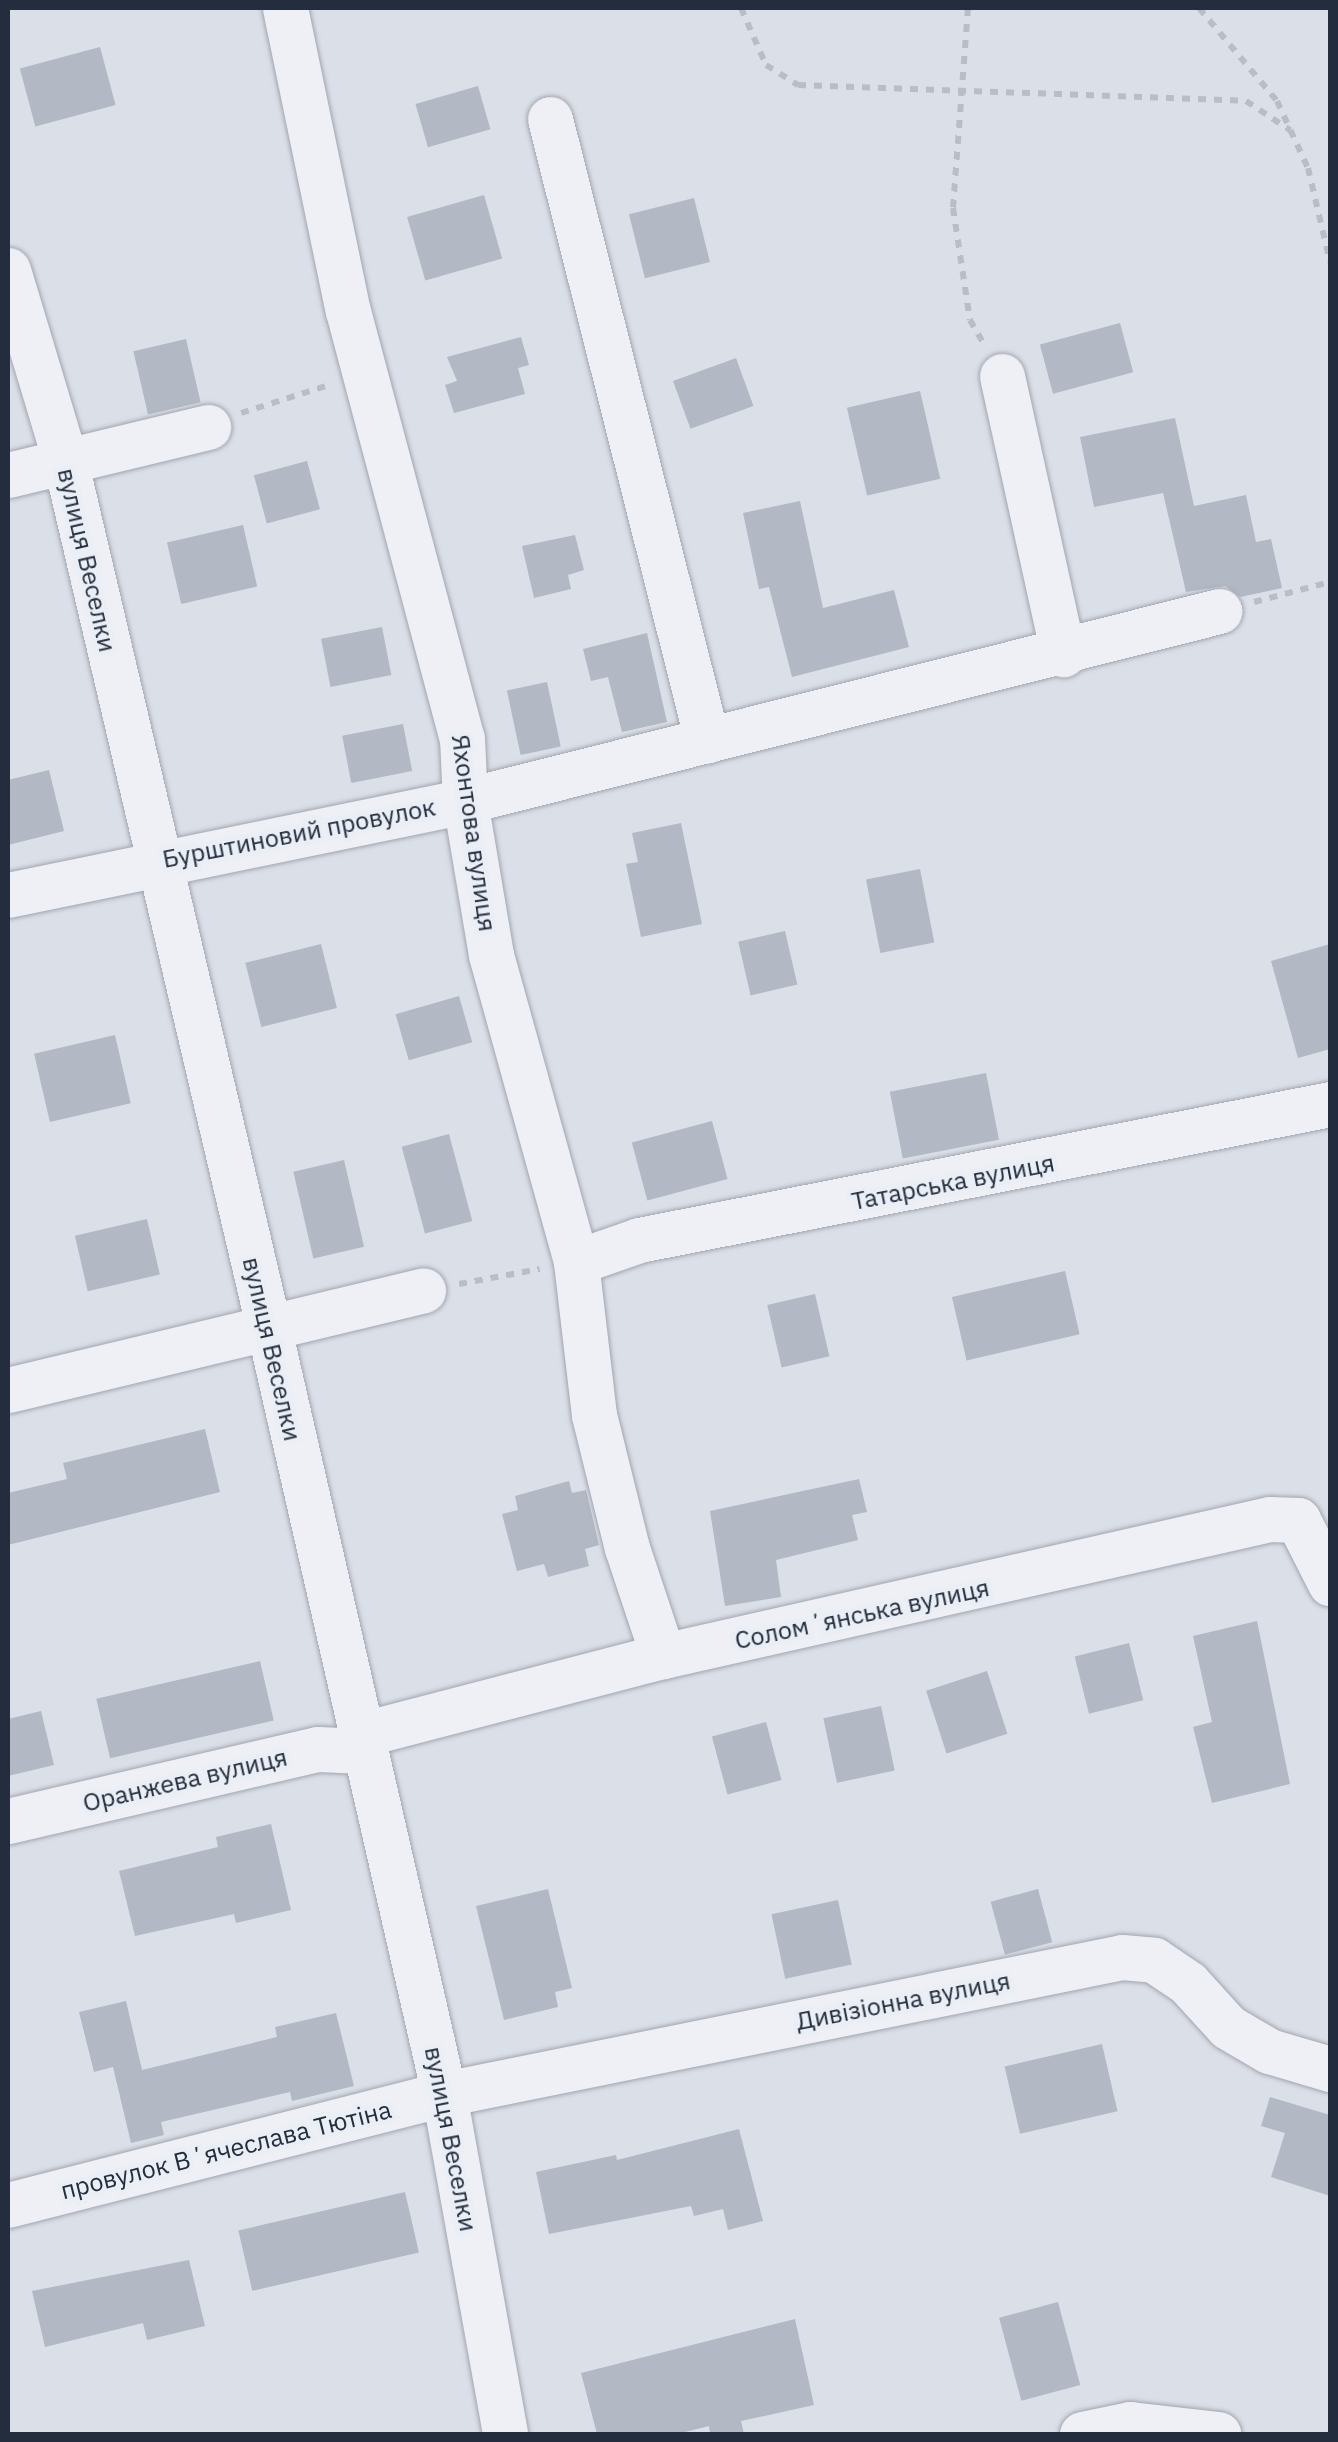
<!DOCTYPE html>
<meta charset="utf-8">
<style>
body{margin:0}
#map{position:relative;width:1338px;height:2442px;overflow:hidden;background:#dbdfe7;font-family:"IBM Plex Sans",sans-serif}
div>[style]{position:absolute}
.building>*{inset:0;background:#b2b8c4;transform-origin:0 0}
.path>*{height:6px;margin-top:-3px;transform-origin:0;background:repeating-linear-gradient(90deg,#b9bdc5 0 8px,transparent 0 16px)}
.roads{filter:drop-shadow(0 0 2px #a0a6b1) drop-shadow(0 0 2px #a0a6b1)}
.minor>*{height:45px;margin:-22.5px;padding:0 22.5px;transform-origin:22.5px;border-radius:22.5px;background:#eef0f5}
span{translate:-50% -50%;white-space:nowrap;text-align:center;line-height:1.15;-webkit-text-stroke:9px #eaeef5;paint-order:stroke}
.street-label{font-size:25px;color:#242d3e}
.frame{position:absolute;inset:0;border:10px solid #242d3e;pointer-events:none}
</style>
<div id="map">
<div class="building">
<div style="left:100px;top:47px;width:60px;height:83px;rotate:75deg"></div>
<div style="left:478px;top:86px;width:45px;height:65px;rotate:74deg"></div>
<div style="left:484px;top:195px;width:66px;height:80px;rotate:74deg"></div>
<div style="left:694px;top:198px;width:66px;height:67px;rotate:76deg"></div>
<div style="left:1120px;top:323px;width:51px;height:83px;rotate:75deg"></div>
<div style="clip-path:polygon(521px 337px,529px 365px,518px 368px,525px 394px,454px 413px,445px 385px,457px 381px,447px 357px)"></div>
<div style="left:186px;top:339px;width:65px;height:54px;rotate:77deg"></div>
<div style="left:736px;top:358px;width:51px;height:67px;rotate:70deg"></div>
<div style="left:920px;top:391px;width:90px;height:75px;rotate:77deg"></div>
<div style="clip-path:polygon(1175px 418px,1194px 506px,1246px 495px,1256px 542px,1271px 539px,1282px 588px,1240px 597px,1225px 586px,1186px 592px,1163px 493px,1094px 507px,1080px 437px)"></div>
<div style="left:307px;top:461px;width:50px;height:55px;rotate:75deg"></div>
<div style="clip-path:polygon(800px 501px,823px 608px,894px 590px,909px 647px,792px 677px,769px 587px,759px 589px,743px 513px)"></div>
<div style="left:243px;top:525px;width:63px;height:78px;rotate:77deg"></div>
<div style="clip-path:polygon(575px 535px,584px 570px,568px 575px,571px 589px,534px 598px,522px 546px)"></div>
<div style="left:382px;top:627px;width:49px;height:62px;rotate:79deg"></div>
<div style="clip-path:polygon(647px 633px,667px 722px,622px 732px,608px 677px,591px 681px,583px 649px)"></div>
<div style="left:547px;top:682px;width:66px;height:41px;rotate:78deg"></div>
<div style="left:403px;top:724px;width:48px;height:62px;rotate:79deg"></div>
<div style="clip-path:polygon(49px 770px,64px 831px,8px 845px,8px 780px)"></div>
<div style="clip-path:polygon(681px 823px,702px 924px,641px 937px,626px 864px,638px 862px,632px 833px)"></div>
<div style="left:920px;top:869px;width:75px;height:55px;rotate:79deg"></div>
<div style="left:785px;top:931px;width:55px;height:48px;rotate:77deg"></div>
<div style="left:321px;top:944px;width:66px;height:78px;rotate:76deg"></div>
<div style="clip-path:polygon(1330px 944px,1330px 1049px,1298px 1058px,1271px 961px)"></div>
<div style="left:459px;top:996px;width:48px;height:66px;rotate:74deg"></div>
<div style="left:115px;top:1035px;width:70px;height:83px;rotate:77deg"></div>
<div style="left:986px;top:1073px;width:68px;height:98px;rotate:79deg"></div>
<div style="left:712px;top:1121px;width:60px;height:83px;rotate:75deg"></div>
<div style="left:449px;top:1134px;width:90px;height:49px;rotate:75deg"></div>
<div style="left:344px;top:1160px;width:89px;height:52px;rotate:77deg"></div>
<div style="left:147px;top:1219px;width:57px;height:74px;rotate:77deg"></div>
<div style="left:1065px;top:1271px;width:65px;height:116px;rotate:77deg"></div>
<div style="left:815px;top:1294px;width:64px;height:49px;rotate:77deg"></div>
<div style="clip-path:polygon(205px 1429px,220px 1492px,8px 1545px,8px 1493px,67px 1479px,63px 1463px)"></div>
<div style="clip-path:polygon(859px 1479px,867px 1512px,852px 1515px,858px 1540px,776px 1560px,781px 1597px,725px 1606px,710px 1511px)"></div>
<div style="clip-path:polygon(569px 1481px,572px 1493px,586px 1490px,599px 1545px,585px 1549px,589px 1566px,548px 1577px,544px 1564px,517px 1571px,502px 1514px,518px 1510px,515px 1496px)"></div>
<div style="clip-path:polygon(1257px 1621px,1290px 1784px,1212px 1803px,1193px 1727px,1212px 1722px,1193px 1636px)"></div>
<div style="left:1129px;top:1643px;width:59px;height:56px;rotate:76deg"></div>
<div style="left:260px;top:1661px;width:61px;height:168px;rotate:77deg"></div>
<div style="left:987px;top:1671px;width:66px;height:64px;rotate:72deg"></div>
<div style="left:881px;top:1706px;width:66px;height:59px;rotate:78deg"></div>
<div style="clip-path:polygon(41px 1711px,54px 1765px,8px 1776px,8px 1719px)"></div>
<div style="left:766px;top:1722px;width:60px;height:56px;rotate:75deg"></div>
<div style="clip-path:polygon(271px 1824px,291px 1910px,236px 1923px,234px 1914px,135px 1936px,119px 1871px,218px 1847px,216px 1837px)"></div>
<div style="clip-path:polygon(548px 1889px,572px 1988px,555px 1992px,558px 2007px,504px 2020px,476px 1906px)"></div>
<div style="left:1038px;top:1889px;width:55px;height:49px;rotate:75deg"></div>
<div style="left:838px;top:1900px;width:66px;height:68px;rotate:78deg"></div>
<div style="clip-path:polygon(126px 2001px,142px 2070px,277px 2037px,275px 2027px,336px 2013px,354px 2086px,292px 2101px,290px 2092px,161px 2122px,164px 2135px,131px 2143px,113px 2067px,94px 2072px,79px 2012px)"></div>
<div style="left:1102px;top:2044px;width:69px;height:100px;rotate:77deg"></div>
<div style="clip-path:polygon(1270px 2097px,1330px 2115px,1330px 2196px,1271px 2177px,1285px 2133px,1261px 2126px)"></div>
<div style="clip-path:polygon(739px 2129px,763px 2221px,728px 2230px,723px 2209px,694px 2216px,691px 2206px,549px 2234px,536px 2172px,616px 2155px,617px 2160px)"></div>
<div style="left:405px;top:2192px;width:62px;height:171px;rotate:77deg"></div>
<div style="clip-path:polygon(189px 2260px,205px 2326px,147px 2340px,143px 2323px,45px 2347px,32px 2291px)"></div>
<div style="left:1058px;top:2302px;width:86px;height:61px;rotate:75deg"></div>
<div style="clip-path:polygon(795px 2319px,814px 2405px,741px 2421px,744px 2434px,710px 2434px,709px 2426px,677px 2434px,597px 2434px,581px 2373px)"></div>
</div>
<div class="path">
<div style="left:741px;top:8px;width:62px;rotate:66.3deg"></div>
<div style="left:766px;top:65px;width:38px;rotate:32deg"></div>
<div style="left:798px;top:85px;width:448px;rotate:2deg"></div>
<div style="left:1246px;top:101px;width:53px;rotate:33.4deg"></div>
<div style="left:968px;top:8px;width:201px;rotate:94.3deg"></div>
<div style="left:953px;top:208px;width:113px;rotate:81.4deg"></div>
<div style="left:970px;top:320px;width:30px;rotate:60deg"></div>
<div style="left:1199px;top:8px;width:121px;rotate:50deg"></div>
<div style="left:1277px;top:101px;width:74px;rotate:65.2deg"></div>
<div style="left:1308px;top:168px;width:97px;rotate:76.8deg"></div>
<div style="left:241px;top:413px;width:92px;rotate:-17.7deg"></div>
<div style="left:1254px;top:602px;width:79px;rotate:-14.7deg"></div>
<div style="left:459px;top:1284px;width:82px;rotate:-10.5deg"></div>
</div>
<div class="roads">
<div class="minor">
<div style="left:285px;top:8px;width:309px;rotate:78.3deg"></div>
<div style="left:348px;top:311px;width:442px;rotate:75.1deg"></div>
<div style="left:462px;top:738px;width:63px;rotate:87.3deg"></div>
<div style="left:465px;top:801px;width:156px;rotate:80.4deg"></div>
<div style="left:491px;top:955px;width:319px;rotate:74.5deg"></div>
<div style="left:576px;top:1262px;width:154px;rotate:83.3deg"></div>
<div style="left:594px;top:1415px;width:137px;rotate:76.1deg"></div>
<div style="left:627px;top:1548px;width:114px;rotate:71.6deg"></div>
<div style="left:550px;top:119px;width:641px;rotate:75.81deg"></div>
<div style="left:8px;top:270px;width:198px;rotate:73.3deg"></div>
<div style="left:65px;top:460px;width:889px;rotate:76.79deg"></div>
<div style="left:268px;top:1325px;width:789px;rotate:77.11deg"></div>
<div style="left:444px;top:2094px;width:345px;rotate:79.8deg"></div>
<div style="left:1002px;top:376px;width:285px;rotate:77.6deg"></div>
<div style="left:8px;top:475px;width:206px;rotate:-13.5deg"></div>
<div style="left:8px;top:895px;width:467px;rotate:-11.6deg"></div>
<div style="left:465px;top:801px;width:778px;rotate:-14.14deg"></div>
<div style="left:576px;top:1262px;width:67px;rotate:-19.2deg"></div>
<div style="left:639px;top:1240px;width:704px;rotate:-11.13deg"></div>
<div style="left:8px;top:1390px;width:427px;rotate:-13.5deg"></div>
<div style="left:359px;top:1735px;width:314px;rotate:-14.6deg"></div>
<div style="left:663px;top:1656px;width:622px;rotate:-12.72deg"></div>
<div style="left:1270px;top:1519px;width:28px;rotate:2deg"></div>
<div style="left:1298px;top:1520px;width:71px;rotate:63.1deg"></div>
<div style="left:8px;top:1821px;width:318px;rotate:-13.1deg"></div>
<div style="left:318px;top:1749px;width:46px;rotate:2.5deg"></div>
<div style="left:8px;top:2205px;width:450px;rotate:-14.3deg"></div>
<div style="left:444px;top:2094px;width:692px;rotate:-11.42deg"></div>
<div style="left:1122px;top:1957px;width:32px;rotate:5deg"></div>
<div style="left:1154px;top:1960px;width:41px;rotate:34.1deg"></div>
<div style="left:1188px;top:1983px;width:59px;rotate:47.7deg"></div>
<div style="left:1228px;top:2027px;width:48px;rotate:30.3deg"></div>
<div style="left:1269px;top:2051px;width:64px;rotate:16.4deg"></div>
<div style="left:1082px;top:2434px;width:49px;rotate:-11.8deg"></div>
<div style="left:1130px;top:2424px;width:89px;rotate:6.5deg"></div>
</div>
</div>
<div class="street-label">
<span style="left:87px;top:560px;rotate:77deg">вулиця Веселки</span>
<span style="left:299px;top:833px;rotate:-11deg">Бурштиновий провулок</span>
<span style="left:474px;top:833px;rotate:82deg">Яхонтова вулиця</span>
<span style="left:953px;top:1182px;rotate:-11deg">Татарська вулиця</span>
<span style="left:272px;top:1349px;rotate:77deg">вулиця Веселки</span>
<span style="left:862px;top:1614px;rotate:-12deg">Соломʼянська вулиця</span>
<span style="left:185px;top:1780px;rotate:-13deg">Оранжева вулиця</span>
<span style="left:903px;top:2001px;rotate:-11deg">Дивізіонна вулиця</span>
<span style="left:451px;top:2139px;rotate:79deg">вулиця Веселки</span>
<span style="left:226px;top:2150px;rotate:-14deg">провулок Вʼячеслава Тютіна</span>
</div>
<div class="frame"></div>
</div>
